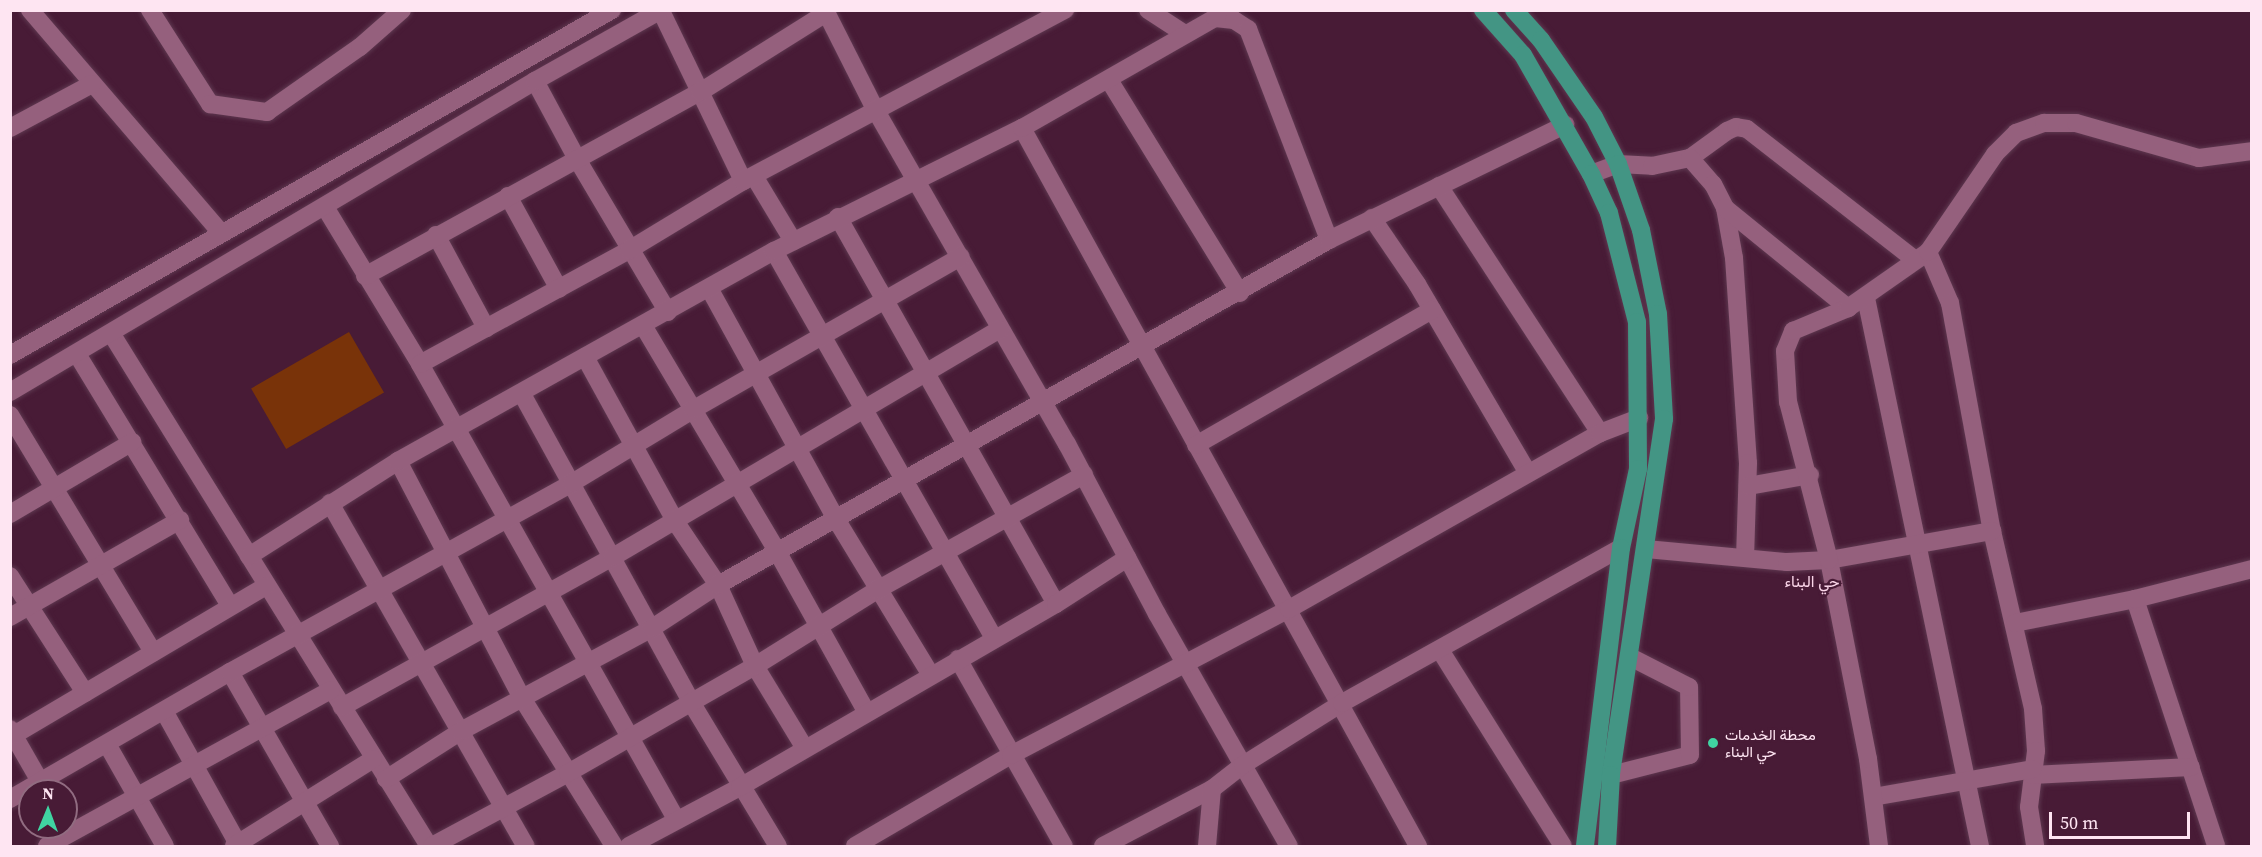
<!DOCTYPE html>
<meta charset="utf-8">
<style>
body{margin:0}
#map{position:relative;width:2262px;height:857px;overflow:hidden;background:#481b36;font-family:"Source Serif 4",Vazirmatn,serif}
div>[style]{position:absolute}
.green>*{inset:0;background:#793309;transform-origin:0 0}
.roads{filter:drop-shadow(0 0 2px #5e3850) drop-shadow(0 0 2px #5e3850)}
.minor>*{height:18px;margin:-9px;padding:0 9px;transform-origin:9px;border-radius:9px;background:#95607d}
.major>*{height:18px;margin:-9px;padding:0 9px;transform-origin:9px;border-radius:9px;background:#439584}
.dots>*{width:16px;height:16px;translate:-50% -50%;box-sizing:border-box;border:3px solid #481b36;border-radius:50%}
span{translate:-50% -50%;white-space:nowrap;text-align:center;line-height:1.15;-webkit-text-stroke:4.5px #481b36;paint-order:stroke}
.poi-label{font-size:15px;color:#fee5f2}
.left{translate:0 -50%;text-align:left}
.neighbourhood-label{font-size:16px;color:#fbd6e9}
.frame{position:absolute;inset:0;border:12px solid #fee5f2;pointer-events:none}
.north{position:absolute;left:18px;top:779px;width:60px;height:60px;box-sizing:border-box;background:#481b36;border:2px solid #916c81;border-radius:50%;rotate:1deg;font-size:16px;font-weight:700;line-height:24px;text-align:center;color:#fee5f2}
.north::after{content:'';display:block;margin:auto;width:21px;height:27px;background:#40d4a2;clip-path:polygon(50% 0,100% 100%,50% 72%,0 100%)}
.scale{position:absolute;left:2049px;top:812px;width:141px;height:27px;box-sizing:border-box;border:3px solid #fee5f2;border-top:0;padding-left:8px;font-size:18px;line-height:21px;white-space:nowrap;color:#fee5f2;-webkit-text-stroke:4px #481b36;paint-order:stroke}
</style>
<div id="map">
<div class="green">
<div style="left:349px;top:332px;width:70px;height:113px;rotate:60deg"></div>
</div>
<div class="roads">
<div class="minor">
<div style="left:30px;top:10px;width:292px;rotate:49.4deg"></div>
<div style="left:150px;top:10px;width:112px;rotate:57.4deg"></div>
<div style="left:210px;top:104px;width:58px;rotate:8deg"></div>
<div style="left:267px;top:112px;width:113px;rotate:-35deg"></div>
<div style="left:360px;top:47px;width:56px;rotate:-41.4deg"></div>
<div style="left:825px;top:10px;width:111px;rotate:63.2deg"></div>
<div style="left:875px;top:109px;width:386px;rotate:60.2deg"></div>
<div style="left:1067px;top:444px;width:192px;rotate:62.1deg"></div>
<div style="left:1157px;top:614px;width:267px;rotate:60.4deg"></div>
<div style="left:1148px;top:10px;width:44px;rotate:33deg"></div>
<div style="left:661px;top:11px;width:189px;rotate:64.2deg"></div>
<div style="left:1109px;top:80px;width:250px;rotate:58.4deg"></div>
<div style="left:535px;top:81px;width:89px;rotate:61.7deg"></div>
<div style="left:577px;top:159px;width:178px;rotate:59.3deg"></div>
<div style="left:10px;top:128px;width:93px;rotate:-28.2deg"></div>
<div style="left:1022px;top:128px;width:820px;rotate:61.12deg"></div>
<div style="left:1690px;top:158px;width:46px;rotate:-36.1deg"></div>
<div style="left:1727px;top:131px;width:10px;rotate:-24deg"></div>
<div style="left:1736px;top:127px;width:11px;rotate:10deg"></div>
<div style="left:1747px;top:129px;width:213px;rotate:37.9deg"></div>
<div style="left:1591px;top:174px;width:29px;rotate:-20deg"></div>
<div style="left:1618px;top:164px;width:34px;rotate:3deg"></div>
<div style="left:1652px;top:166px;width:39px;rotate:-12deg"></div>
<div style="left:1690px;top:158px;width:35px;rotate:49deg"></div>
<div style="left:1713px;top:184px;width:27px;rotate:63deg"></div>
<div style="left:1725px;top:208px;width:51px;rotate:79.8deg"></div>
<div style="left:1734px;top:258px;width:205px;rotate:86.1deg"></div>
<div style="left:1748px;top:463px;width:95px;rotate:91.8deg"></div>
<div style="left:754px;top:176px;width:76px;rotate:59deg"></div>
<div style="left:1439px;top:186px;width:295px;rotate:56.9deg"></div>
<div style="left:508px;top:196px;width:106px;rotate:61.3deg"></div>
<div style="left:325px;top:207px;width:184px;rotate:58.8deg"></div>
<div style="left:420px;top:364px;width:522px;rotate:60.64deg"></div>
<div style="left:1725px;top:208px;width:159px;rotate:39.1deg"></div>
<div style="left:838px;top:217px;width:444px;rotate:60.6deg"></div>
<div style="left:1372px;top:218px;width:80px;rotate:55.7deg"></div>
<div style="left:1417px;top:284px;width:219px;rotate:59.6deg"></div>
<div style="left:436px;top:235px;width:106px;rotate:61.7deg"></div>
<div style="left:774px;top:251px;width:445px;rotate:60.4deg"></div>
<div style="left:1928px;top:252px;width:56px;rotate:66.7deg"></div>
<div style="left:1950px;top:303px;width:232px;rotate:79.6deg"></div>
<div style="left:1992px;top:531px;width:183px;rotate:77deg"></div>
<div style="left:2033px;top:709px;width:42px;rotate:85.9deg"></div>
<div style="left:2036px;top:751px;width:56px;rotate:97.1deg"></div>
<div style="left:2029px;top:807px;width:39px;rotate:81deg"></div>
<div style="left:365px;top:276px;width:382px;rotate:-28.8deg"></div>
<div style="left:700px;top:92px;width:149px;rotate:-32.1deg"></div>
<div style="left:709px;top:288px;width:264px;rotate:61.2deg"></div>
<div style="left:836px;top:519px;width:183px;rotate:58.7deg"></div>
<div style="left:1866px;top:298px;width:560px;rotate:78.25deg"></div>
<div style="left:644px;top:327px;width:263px;rotate:59.3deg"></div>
<div style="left:778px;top:553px;width:181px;rotate:60.9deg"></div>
<div style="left:111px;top:333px;width:604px;rotate:58.21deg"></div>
<div style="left:77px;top:354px;width:295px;rotate:58.7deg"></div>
<div style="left:10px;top:355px;width:694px;rotate:-29.82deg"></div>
<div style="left:585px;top:357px;width:187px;rotate:61.2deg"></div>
<div style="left:675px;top:521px;width:77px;rotate:56.1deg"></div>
<div style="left:718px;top:585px;width:89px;rotate:65.4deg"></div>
<div style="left:755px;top:666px;width:95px;rotate:58.8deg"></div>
<div style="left:420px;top:364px;width:238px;rotate:-28.6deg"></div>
<div style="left:629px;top:250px;width:133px;rotate:-31.2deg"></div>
<div style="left:743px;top:181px;width:365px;rotate:-28deg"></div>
<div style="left:10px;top:392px;width:610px;rotate:-30.64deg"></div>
<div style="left:535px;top:81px;width:145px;rotate:-29.4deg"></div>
<div style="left:522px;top:394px;width:351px;rotate:61.2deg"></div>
<div style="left:691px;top:702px;width:168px;rotate:58.9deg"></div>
<div style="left:10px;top:415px;width:277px;rotate:58.9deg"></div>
<div style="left:1196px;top:445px;width:272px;rotate:-29.8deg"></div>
<div style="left:398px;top:461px;width:267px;rotate:62.4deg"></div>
<div style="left:522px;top:698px;width:174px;rotate:58.1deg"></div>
<div style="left:1748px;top:486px;width:63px;rotate:-10.1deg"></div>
<div style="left:330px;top:503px;width:395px;rotate:60.3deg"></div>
<div style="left:10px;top:514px;width:142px;rotate:-30.5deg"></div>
<div style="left:1646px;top:549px;width:142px;rotate:5.3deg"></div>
<div style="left:1787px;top:562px;width:42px;rotate:-2.7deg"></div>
<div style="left:1829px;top:560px;width:166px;rotate:-10.1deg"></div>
<div style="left:249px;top:556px;width:177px;rotate:-32.5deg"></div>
<div style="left:398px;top:461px;width:431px;rotate:-29.2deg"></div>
<div style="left:774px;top:251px;width:277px;rotate:-26.4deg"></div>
<div style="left:1022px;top:128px;width:222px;rotate:-29.7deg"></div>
<div style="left:1215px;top:18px;width:19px;rotate:6deg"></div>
<div style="left:1234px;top:20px;width:17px;rotate:33deg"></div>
<div style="left:1248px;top:29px;width:226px;rotate:69deg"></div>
<div style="left:10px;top:576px;width:139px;rotate:57.3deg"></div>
<div style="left:2135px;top:599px;width:260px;rotate:71.8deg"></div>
<div style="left:10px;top:617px;width:196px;rotate:-29.7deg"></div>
<div style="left:2015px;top:623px;width:122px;rotate:-11.3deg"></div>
<div style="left:2135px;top:599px;width:121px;rotate:-14.4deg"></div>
<div style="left:1440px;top:650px;width:231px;rotate:57.9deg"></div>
<div style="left:958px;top:659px;width:215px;rotate:60.5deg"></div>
<div style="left:230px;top:672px;width:201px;rotate:60.1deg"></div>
<div style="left:342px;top:707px;width:310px;rotate:-29deg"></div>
<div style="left:613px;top:557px;width:448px;rotate:-30.5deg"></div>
<div style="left:164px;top:711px;width:154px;rotate:60.9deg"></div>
<div style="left:10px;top:729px;width:70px;rotate:60.2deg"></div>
<div style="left:14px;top:735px;width:293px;rotate:-30.6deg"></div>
<div style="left:107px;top:744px;width:117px;rotate:60.4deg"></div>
<div style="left:1611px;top:775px;width:81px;rotate:-14.2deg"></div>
<div style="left:1690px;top:755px;width:68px;rotate:-90.8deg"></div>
<div style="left:1689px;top:687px;width:66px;rotate:-153deg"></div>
<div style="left:2032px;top:775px;width:159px;rotate:-2.9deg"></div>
<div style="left:386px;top:779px;width:89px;rotate:-32.6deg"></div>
<div style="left:461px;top:731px;width:217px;rotate:-28.3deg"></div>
<div style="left:652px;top:628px;width:79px;rotate:-33.1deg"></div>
<div style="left:718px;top:585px;width:702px;rotate:-29.45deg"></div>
<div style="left:1329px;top:240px;width:263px;rotate:-26deg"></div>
<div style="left:1873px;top:797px;width:162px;rotate:-9.9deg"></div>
<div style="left:10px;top:799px;width:254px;rotate:-30deg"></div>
<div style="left:230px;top:672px;width:391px;rotate:-28.9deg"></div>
<div style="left:572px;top:483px;width:143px;rotate:-31.2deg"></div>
<div style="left:694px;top:409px;width:307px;rotate:-29.7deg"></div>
<div style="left:47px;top:846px;width:324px;rotate:-28.8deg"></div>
<div style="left:234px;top:846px;width:164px;rotate:-32deg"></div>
<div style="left:432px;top:846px;width:154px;rotate:-28.2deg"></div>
<div style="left:568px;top:773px;width:215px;rotate:-29.8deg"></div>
<div style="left:755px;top:666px;width:144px;rotate:-31.9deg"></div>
<div style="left:877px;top:590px;width:237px;rotate:-29.1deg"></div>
<div style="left:629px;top:846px;width:126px;rotate:-28deg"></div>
<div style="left:740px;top:787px;width:365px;rotate:-30.1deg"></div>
<div style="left:1056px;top:604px;width:85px;rotate:-32.9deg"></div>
<div style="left:855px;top:846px;width:181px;rotate:-30.3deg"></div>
<div style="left:1011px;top:755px;width:314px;rotate:-27.7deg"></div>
<div style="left:1289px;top:609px;width:357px;rotate:-29.5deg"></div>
<div style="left:1600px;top:433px;width:42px;rotate:-21deg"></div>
<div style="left:1103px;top:846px;width:123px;rotate:-27.6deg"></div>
<div style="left:1212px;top:789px;width:39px;rotate:-38deg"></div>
<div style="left:1243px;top:765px;width:117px;rotate:-32.1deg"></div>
<div style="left:1342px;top:703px;width:319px;rotate:-29.1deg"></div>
<div style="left:1207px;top:846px;width:57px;rotate:-85deg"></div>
<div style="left:1879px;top:846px;width:88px;rotate:-97.2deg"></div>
<div style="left:1868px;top:759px;width:203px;rotate:-101.1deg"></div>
<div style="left:1829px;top:560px;width:163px;rotate:-104.5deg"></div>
<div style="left:1788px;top:402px;width:51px;rotate:-93.4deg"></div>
<div style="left:1785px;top:351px;width:22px;rotate:-68deg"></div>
<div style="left:1793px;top:331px;width:60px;rotate:-22.7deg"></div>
<div style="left:1848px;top:308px;width:98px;rotate:-35deg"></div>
<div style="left:1928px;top:252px;width:119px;rotate:-55.6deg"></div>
<div style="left:1995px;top:154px;width:30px;rotate:-45deg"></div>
<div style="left:2016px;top:133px;width:30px;rotate:-20deg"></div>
<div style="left:2044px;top:123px;width:32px"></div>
<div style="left:2076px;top:123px;width:128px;rotate:15.9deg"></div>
<div style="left:2199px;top:158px;width:53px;rotate:-7.5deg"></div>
</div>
<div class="major">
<div style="left:1483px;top:10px;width:60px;rotate:48.4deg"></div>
<div style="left:1523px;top:55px;width:137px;rotate:60.3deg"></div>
<div style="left:1591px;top:174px;width:43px;rotate:65.2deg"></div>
<div style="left:1609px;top:213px;width:113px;rotate:75.6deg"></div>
<div style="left:1637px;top:322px;width:147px;rotate:89.6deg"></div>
<div style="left:1638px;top:469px;width:81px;rotate:102.1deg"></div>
<div style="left:1621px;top:548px;width:300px;rotate:96.9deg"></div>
<div style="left:1514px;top:10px;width:40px;rotate:48deg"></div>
<div style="left:1541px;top:40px;width:93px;rotate:55.5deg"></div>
<div style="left:1594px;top:117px;width:53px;rotate:62.9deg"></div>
<div style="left:1618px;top:164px;width:70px;rotate:70.8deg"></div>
<div style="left:1641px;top:230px;width:86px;rotate:78.6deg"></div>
<div style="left:1658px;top:314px;width:105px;rotate:86.7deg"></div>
<div style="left:1664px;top:419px;width:360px;rotate:98.5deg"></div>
<div style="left:1611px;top:775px;width:71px;rotate:93.2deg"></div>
</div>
</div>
<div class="dots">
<div style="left:1713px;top:743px;background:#40d4a2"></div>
</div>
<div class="poi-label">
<span class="left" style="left:1725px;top:743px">محطة الخدمات<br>حي البناء</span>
</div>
<div class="neighbourhood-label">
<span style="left:1812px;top:581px">حي البناء</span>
</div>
<div class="frame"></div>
<div class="north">N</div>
<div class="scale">50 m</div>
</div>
